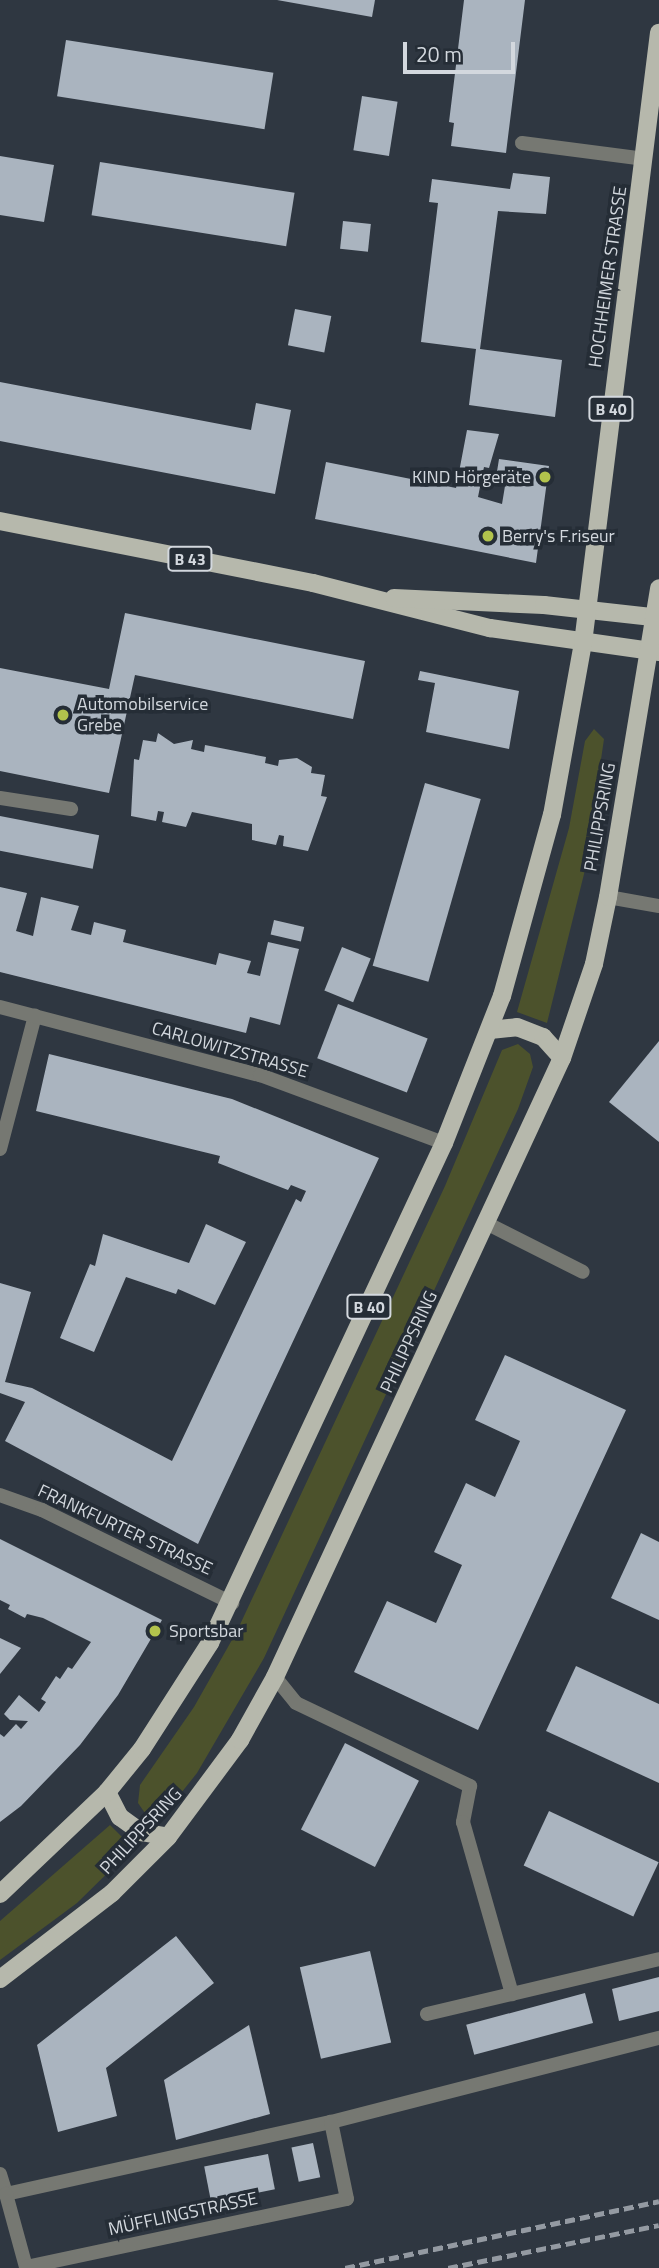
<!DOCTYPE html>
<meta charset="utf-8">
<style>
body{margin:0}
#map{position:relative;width:659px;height:2268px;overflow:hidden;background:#2f3741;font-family:"Titillium Web",sans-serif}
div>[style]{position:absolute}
.green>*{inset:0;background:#4c522c}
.building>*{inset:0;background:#aab4bf;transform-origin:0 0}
.service>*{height:14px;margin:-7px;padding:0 7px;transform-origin:7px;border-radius:7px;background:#767872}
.minor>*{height:14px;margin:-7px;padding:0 7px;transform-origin:7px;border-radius:7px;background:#767872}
.primary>*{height:18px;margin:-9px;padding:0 9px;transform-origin:9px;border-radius:9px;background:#b6b8ac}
.rail>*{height:5px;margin-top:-2.5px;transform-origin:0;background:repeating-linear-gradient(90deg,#949aa2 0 10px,transparent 0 15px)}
.dots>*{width:19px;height:19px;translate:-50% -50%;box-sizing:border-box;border:4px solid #252d36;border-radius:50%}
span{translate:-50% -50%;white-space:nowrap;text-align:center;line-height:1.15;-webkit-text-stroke:7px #252d36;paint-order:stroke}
.shield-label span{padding:2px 5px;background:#252d36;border:2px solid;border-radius:5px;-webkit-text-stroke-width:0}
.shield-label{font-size:16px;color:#d3d8de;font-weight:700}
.street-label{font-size:18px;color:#d3d8de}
.poi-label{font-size:18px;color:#d3d8de}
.right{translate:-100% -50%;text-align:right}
.left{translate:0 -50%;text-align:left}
.scale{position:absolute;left:403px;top:42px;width:112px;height:32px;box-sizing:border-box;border:4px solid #d3d8de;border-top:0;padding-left:9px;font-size:21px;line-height:24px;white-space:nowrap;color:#d3d8de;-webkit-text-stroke:5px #252d36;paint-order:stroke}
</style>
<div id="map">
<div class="green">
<div style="clip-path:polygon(594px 729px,604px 739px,585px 870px,547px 1023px,517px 1012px,569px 828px,585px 741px)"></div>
<div style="clip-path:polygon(518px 1044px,530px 1054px,533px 1067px,518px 1109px,264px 1658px,197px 1773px,166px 1812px,147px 1816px,138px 1803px,140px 1785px,194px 1707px,237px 1631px,445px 1186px,502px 1050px)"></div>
<div style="clip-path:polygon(110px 1825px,133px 1848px,77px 1903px,0 1960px,0 1921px)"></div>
</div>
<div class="building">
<div style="clip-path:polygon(277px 0,375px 0,372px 17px)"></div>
<div style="clip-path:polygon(464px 0,525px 0,506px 153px,451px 146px,454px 123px,449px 122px)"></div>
<div style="left:66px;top:40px;width:210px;height:57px;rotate:9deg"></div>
<div style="left:362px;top:96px;width:36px;height:55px;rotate:9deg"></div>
<div style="clip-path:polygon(0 156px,54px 165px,44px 222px,0 215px)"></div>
<div style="left:100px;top:162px;width:197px;height:54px;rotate:9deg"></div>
<div style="clip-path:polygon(513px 173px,550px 177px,546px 214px,498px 211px,480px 349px,562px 360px,555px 417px,469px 405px,476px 349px,421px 342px,438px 203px,429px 202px,432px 179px,510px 189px)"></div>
<div style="left:343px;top:221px;width:28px;height:28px;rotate:6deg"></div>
<div style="left:295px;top:309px;width:37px;height:37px;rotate:11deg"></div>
<div style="clip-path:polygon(0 382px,251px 430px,256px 403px,291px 410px,275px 494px,0 441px)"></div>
<div style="clip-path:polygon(467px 430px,499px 434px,489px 468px,484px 467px,478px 497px,502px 504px,505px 486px,495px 484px,499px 459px,549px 466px,536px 563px,315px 519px,326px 462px,456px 488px)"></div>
<div style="clip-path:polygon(125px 613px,365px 661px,353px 719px,135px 675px,109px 793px,0 771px,0 668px,109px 689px)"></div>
<div style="clip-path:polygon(420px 671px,519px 691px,509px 749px,426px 732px,435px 683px,418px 680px)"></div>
<div style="clip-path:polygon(158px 733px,174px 744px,193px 740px,191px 749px,204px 752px,205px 745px,266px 757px,265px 763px,278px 766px,279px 760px,297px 758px,312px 767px,311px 773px,325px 775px,321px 796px,327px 797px,308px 851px,283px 846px,284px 836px,279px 835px,276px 845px,252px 840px,252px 824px,192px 812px,186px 827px,162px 822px,164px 812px,158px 811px,156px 821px,131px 816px,134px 759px,139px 760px,143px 740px,156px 742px)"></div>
<div style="left:425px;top:783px;width:58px;height:190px;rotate:16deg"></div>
<div style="left:0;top:816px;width:101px;height:34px;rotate:11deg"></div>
<div style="clip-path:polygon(0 887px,27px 893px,16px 931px,33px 936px,41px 897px,79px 906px,71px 930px,91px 935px,94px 922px,126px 930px,123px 942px,216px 965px,219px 953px,251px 961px,247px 973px,260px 976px,268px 942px,299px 949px,280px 1025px,250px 1017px,246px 1033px,0 972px)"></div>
<div style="left:274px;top:920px;width:31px;height:15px;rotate:13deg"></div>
<div style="left:342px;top:947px;width:31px;height:47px;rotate:22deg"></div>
<div style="left:338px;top:1004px;width:96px;height:58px;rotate:21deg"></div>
<div style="clip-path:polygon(659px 1041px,659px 1142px,609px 1102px)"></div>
<div style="clip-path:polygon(49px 1054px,232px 1099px,379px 1158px,198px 1544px,5px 1441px,25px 1402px,0 1393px,0 1283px,31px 1292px,5px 1382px,32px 1388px,172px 1461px,296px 1199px,301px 1202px,306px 1191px,291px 1185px,288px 1190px,218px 1163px,220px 1156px,36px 1111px)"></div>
<div style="clip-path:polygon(206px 1224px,246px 1242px,215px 1305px,178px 1289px,176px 1294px,126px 1277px,94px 1352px,60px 1338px,90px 1264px,95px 1266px,103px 1234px,189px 1263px)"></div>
<div style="clip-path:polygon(505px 1355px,626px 1410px,478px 1730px,354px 1672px,387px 1601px,436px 1623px,462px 1565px,434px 1552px,466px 1483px,495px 1497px,520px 1441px,475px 1420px)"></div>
<div style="clip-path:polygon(641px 1533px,659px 1542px,659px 1620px,611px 1598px)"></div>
<div style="clip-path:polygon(0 1539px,162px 1620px,118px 1695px,80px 1745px,21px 1806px,0 1822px,0 1734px,4px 1737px,16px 1724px,21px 1729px,28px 1721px,10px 1720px,4px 1714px,19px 1695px,39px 1712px,46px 1702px,41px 1699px,56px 1676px,60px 1679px,68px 1667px,72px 1669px,91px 1642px,43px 1618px,27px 1614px,25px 1618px,8px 1609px,10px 1605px,0 1600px)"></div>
<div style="clip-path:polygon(0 1638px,21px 1648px,0 1674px)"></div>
<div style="clip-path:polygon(576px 1666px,659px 1704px,659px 1783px,546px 1731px)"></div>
<div style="left:345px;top:1743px;width:83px;height:97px;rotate:27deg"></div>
<div style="left:549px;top:1811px;width:121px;height:60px;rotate:25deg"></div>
<div style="clip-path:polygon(176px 1936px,214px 1983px,106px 2068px,117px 2116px,58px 2132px,37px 2045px)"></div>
<div style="left:370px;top:1951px;width:94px;height:72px;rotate:77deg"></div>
<div style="clip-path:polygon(659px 1977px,659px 2011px,619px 2021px,612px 1989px)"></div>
<div style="left:585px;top:1993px;width:31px;height:123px;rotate:75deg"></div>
<div style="clip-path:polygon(249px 2025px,270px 2114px,176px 2140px,164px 2080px)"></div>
<div style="left:313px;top:2143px;width:35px;height:22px;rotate:78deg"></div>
<div style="left:268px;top:2154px;width:36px;height:65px;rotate:79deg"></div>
</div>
<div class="service">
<div style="left:522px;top:143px;width:124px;rotate:7.4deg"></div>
<div style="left:0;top:798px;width:72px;rotate:8.8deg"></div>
<div style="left:0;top:1149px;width:138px;rotate:-75.3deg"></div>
<div style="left:488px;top:1224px;width:106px;rotate:26.8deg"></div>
<div style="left:275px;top:1677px;width:33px;rotate:51deg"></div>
<div style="left:296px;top:1703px;width:193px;rotate:25.5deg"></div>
<div style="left:470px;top:1786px;width:37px;rotate:101deg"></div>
<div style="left:463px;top:1822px;width:179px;rotate:74.1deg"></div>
<div style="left:427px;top:2014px;width:238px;rotate:-13.3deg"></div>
</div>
<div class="minor">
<div style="left:608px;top:897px;width:52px;rotate:10deg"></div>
<div style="left:0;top:1007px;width:269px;rotate:14.7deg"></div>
<div style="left:260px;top:1075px;width:196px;rotate:20.3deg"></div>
<div style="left:0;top:1495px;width:45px;rotate:19.7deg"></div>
<div style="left:42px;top:1510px;width:212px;rotate:26.1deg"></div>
<div style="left:0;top:2174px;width:21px;rotate:73deg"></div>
<div style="left:6px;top:2194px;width:333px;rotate:-12.5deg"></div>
<div style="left:331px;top:2122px;width:339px;rotate:-14.4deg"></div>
<div style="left:6px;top:2194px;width:76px;rotate:74.7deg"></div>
<div style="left:26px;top:2267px;width:328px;rotate:-12deg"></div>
<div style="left:347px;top:2199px;width:79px;rotate:-101.7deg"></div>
</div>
<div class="primary">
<div style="left:0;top:521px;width:319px;rotate:11.2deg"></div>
<div style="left:313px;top:583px;width:183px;rotate:14.3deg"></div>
<div style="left:490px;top:628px;width:171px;rotate:8.1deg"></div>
<div style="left:394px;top:598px;width:150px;rotate:2.7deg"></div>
<div style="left:544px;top:605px;width:116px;rotate:6.4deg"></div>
<div style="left:490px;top:1030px;width:27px;rotate:-6deg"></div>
<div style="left:517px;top:1027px;width:28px;rotate:21deg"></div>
<div style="left:543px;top:1037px;width:28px;rotate:48deg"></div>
<div style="left:107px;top:1792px;width:28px;rotate:63deg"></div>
<div style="left:120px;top:1817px;width:26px;rotate:36deg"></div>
<div style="left:141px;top:1832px;width:27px;rotate:10deg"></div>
<div style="left:0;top:1894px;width:148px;rotate:-43.6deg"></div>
<div style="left:107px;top:1792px;width:55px;rotate:-50.9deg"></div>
<div style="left:142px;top:1749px;width:126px;rotate:-57.3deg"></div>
<div style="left:210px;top:1643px;width:552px;rotate:-64.92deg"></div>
<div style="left:444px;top:1143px;width:158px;rotate:-68.5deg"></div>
<div style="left:502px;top:996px;width:188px;rotate:-74.6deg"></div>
<div style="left:552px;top:815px;width:175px;rotate:-79.8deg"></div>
<div style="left:583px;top:643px;width:615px;rotate:-82.9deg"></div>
<div style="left:0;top:1979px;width:141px;rotate:-37.5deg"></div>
<div style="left:112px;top:1893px;width:79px;rotate:-45deg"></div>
<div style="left:168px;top:1837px;width:121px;rotate:-53.4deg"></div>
<div style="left:240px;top:1740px;width:72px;rotate:-60.9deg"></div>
<div style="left:275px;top:1677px;width:682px;rotate:-65.13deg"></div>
<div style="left:562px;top:1058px;width:99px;rotate:-71.2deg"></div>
<div style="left:594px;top:964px;width:68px;rotate:-78.2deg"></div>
<div style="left:608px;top:897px;width:313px;rotate:-80.6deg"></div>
</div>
<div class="rail">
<div style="left:345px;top:2268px;width:321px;rotate:-12deg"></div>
<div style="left:448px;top:2268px;width:215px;rotate:-11.5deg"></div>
</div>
<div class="dots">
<div style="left:545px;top:477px;background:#b2c34c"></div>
<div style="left:488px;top:536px;background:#b2c34c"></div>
<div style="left:63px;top:715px;background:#b2c34c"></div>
<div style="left:155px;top:1631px;background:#b2c34c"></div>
</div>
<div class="shield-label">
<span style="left:611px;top:409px">B 40</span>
<span style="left:190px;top:559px">B 43</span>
<span style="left:369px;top:1307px">B 40</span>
</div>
<div class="street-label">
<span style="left:608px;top:277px;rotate:-82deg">HOCHHEIMER STRASSE</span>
<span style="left:600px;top:817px;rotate:-80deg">PHILIPPSRING</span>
<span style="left:230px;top:1050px;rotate:16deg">CARLOWITZSTRASSE</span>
<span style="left:409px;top:1342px;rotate:-65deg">PHILIPPSRING</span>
<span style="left:125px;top:1530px;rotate:25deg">FRANKFURTER STRASSE</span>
<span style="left:141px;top:1831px;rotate:-47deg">PHILIPPSRING</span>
<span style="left:183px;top:2214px;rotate:-12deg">MÜFFLINGSTRASSE</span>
</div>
<div class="poi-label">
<span class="right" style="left:531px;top:477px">KIND Hörgeräte</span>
<span class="left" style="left:502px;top:536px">Berry's F.riseur</span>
<span class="left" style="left:77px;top:715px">Automobilservice<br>Grebe</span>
<span class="left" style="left:169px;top:1631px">Sportsbar</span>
</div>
<div class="scale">20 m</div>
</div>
